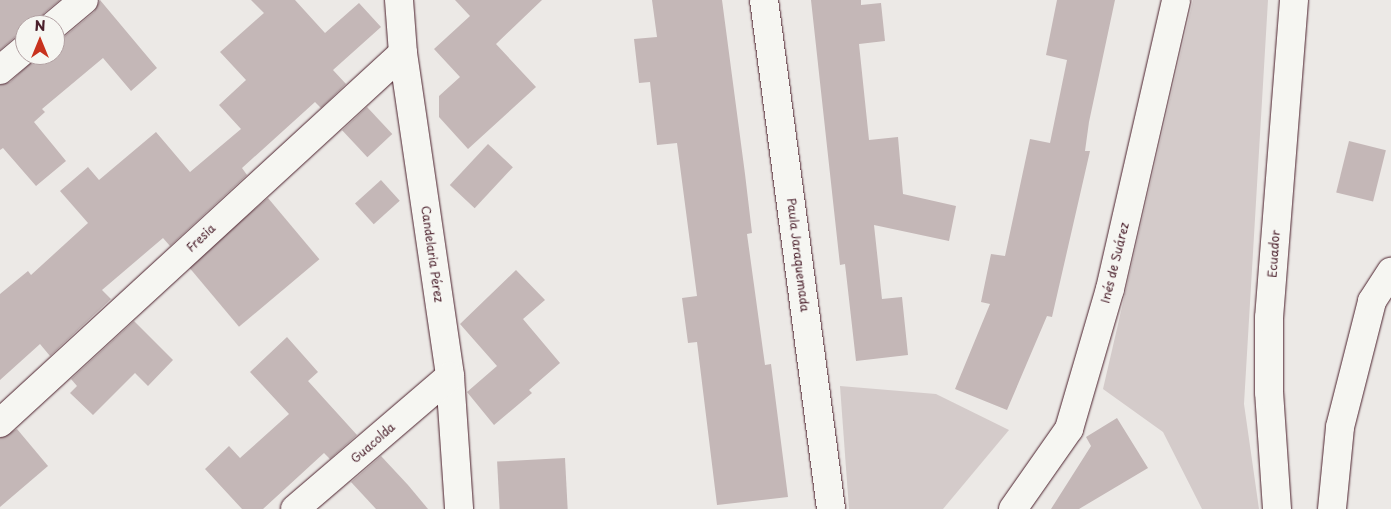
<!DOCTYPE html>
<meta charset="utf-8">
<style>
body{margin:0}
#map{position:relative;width:1391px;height:509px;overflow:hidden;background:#ece9e6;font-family:"Playpen Sans",sans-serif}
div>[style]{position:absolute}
.green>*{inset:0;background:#d4cbca}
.building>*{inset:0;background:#c4b7b7;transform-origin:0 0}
.roads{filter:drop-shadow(0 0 1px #4a1f2b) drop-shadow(0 0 1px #4a1f2b)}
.minor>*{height:28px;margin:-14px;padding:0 14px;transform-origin:14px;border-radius:14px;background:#f6f6f2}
span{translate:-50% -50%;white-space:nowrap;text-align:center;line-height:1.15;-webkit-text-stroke:4.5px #f6f6f2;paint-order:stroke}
.street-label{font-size:12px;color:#4a1f2b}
.north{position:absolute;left:15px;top:15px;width:50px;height:50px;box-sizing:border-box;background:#f6f6f2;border:1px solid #b1a0a2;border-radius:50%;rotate:0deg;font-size:14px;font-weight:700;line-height:20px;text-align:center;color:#4a1f2b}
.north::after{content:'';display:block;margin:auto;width:18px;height:22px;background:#c8321e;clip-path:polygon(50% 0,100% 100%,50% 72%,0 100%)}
</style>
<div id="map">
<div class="green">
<div style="clip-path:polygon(1193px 0,1268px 0,1244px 404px,1259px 509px,1202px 509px,1163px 432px,1103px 389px)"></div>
<div style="clip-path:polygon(840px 386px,936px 394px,1009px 430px,943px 509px,849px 509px)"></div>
</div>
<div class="building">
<div style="clip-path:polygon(0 0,60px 0,44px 13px,39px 25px,25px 25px,25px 34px,15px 37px,0 50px)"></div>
<div style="clip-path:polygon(100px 0,157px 68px,131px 91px,103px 58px,42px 109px,45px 112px,34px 122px,66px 161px,36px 186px,3px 148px,0 150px,0 85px,10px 82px,39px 55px,55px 55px,55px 40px,64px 37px,94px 12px)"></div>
<div style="clip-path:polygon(251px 0,295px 0,325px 33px,359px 3px,381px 27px,333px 70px,346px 84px,321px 108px,315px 102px,242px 168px,247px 175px,170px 246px,163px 238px,102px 290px,111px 299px,50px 356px,40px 344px,0 380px,0 294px,28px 271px,31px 275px,88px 223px,60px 191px,88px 167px,99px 180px,156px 132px,190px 172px,241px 129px,219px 105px,246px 80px,220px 52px,264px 13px)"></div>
<div style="clip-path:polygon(455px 0,542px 0,496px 44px,536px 87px,468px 149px,439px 117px,439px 96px,460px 77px,434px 49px,470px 16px)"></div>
<div style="clip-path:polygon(652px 0,722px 0,745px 174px,752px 233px,747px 234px,765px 365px,771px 364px,788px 497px,717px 505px,697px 342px,688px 343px,682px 298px,697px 296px,677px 143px,657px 145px,650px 82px,639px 83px,634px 39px,657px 37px)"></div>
<div style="clip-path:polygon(811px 0,861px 0,861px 5px,881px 3px,885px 41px,859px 44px,869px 140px,898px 137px,903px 194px,956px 206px,949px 241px,874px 225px,882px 299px,902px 297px,908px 355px,856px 361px,845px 264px,840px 265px)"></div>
<div style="clip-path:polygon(1057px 0,1115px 0,1089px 122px,1085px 151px,1090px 151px,1052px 317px,1047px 316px,1007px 410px,955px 389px,990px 304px,981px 302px,991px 254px,1005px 256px,1030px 139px,1050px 143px,1067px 60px,1046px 55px)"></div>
<div style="left:367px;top:107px;width:37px;height:34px;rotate:47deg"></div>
<div style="left:1349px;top:141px;width:38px;height:53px;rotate:14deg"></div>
<div style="left:488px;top:144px;width:34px;height:56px;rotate:43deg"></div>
<div style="left:381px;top:180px;width:28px;height:35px;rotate:48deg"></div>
<div style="left:268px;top:198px;width:80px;height:105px;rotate:50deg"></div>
<div style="clip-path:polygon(516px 270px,545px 300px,523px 319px,560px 363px,529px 390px,532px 393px,494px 425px,467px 392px,497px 366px,460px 324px)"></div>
<div style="clip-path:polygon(134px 321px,173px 360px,148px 386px,135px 373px,93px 415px,70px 393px,77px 386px,71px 379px)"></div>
<div style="clip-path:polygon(287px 337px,318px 372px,308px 381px,357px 435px,330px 459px,324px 453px,263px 509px,242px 509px,205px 469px,229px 446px,240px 458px,289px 414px,250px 372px)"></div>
<div style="clip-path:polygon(1117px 418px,1148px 468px,1079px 509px,1051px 509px,1091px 446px,1086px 437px)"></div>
<div style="clip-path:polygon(17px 429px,48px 466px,0 507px,0 438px)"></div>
<div style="clip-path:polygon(381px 456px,408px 485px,428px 509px,376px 509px,351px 482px)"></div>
<div style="left:565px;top:458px;width:51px;height:68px;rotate:87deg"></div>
</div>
<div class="roads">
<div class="minor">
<div style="left:399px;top:0;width:53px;rotate:85.7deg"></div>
<div style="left:403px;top:53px;width:326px;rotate:81.7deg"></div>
<div style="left:450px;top:376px;width:133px;rotate:86.1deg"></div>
<div style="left:764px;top:0;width:513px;rotate:82.5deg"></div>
<div style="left:54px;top:25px;width:39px;rotate:-40deg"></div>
<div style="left:0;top:70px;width:33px;rotate:-40deg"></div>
<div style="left:0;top:423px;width:547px;rotate:-42.56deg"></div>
<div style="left:295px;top:509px;width:204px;rotate:-40.6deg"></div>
<div style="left:1013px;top:509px;width:98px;rotate:-55deg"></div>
<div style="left:1069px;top:429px;width:146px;rotate:-73.7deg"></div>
<div style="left:1110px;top:289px;width:296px;rotate:-77.1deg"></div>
<div style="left:1277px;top:509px;width:117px;rotate:-93.9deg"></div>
<div style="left:1269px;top:392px;width:74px;rotate:-90deg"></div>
<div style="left:1269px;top:318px;width:319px;rotate:-85.5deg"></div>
<div style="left:1332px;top:509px;width:82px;rotate:-84.4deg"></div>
<div style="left:1340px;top:427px;width:130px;rotate:-75.7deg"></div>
<div style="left:1372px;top:301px;width:35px;rotate:-57deg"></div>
</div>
</div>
<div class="street-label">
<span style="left:201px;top:238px;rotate:-43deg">Fresia</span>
<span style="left:432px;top:254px;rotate:82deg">Candelaria Pérez</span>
<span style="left:1274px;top:254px;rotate:-86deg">Ecuador</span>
<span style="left:798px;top:255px;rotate:83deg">Paula Jaraquemada</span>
<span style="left:1115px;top:263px;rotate:-76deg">Inés de Suárez</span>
<span style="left:373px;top:443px;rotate:-41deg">Guacolda</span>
</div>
<div class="north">N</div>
</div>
